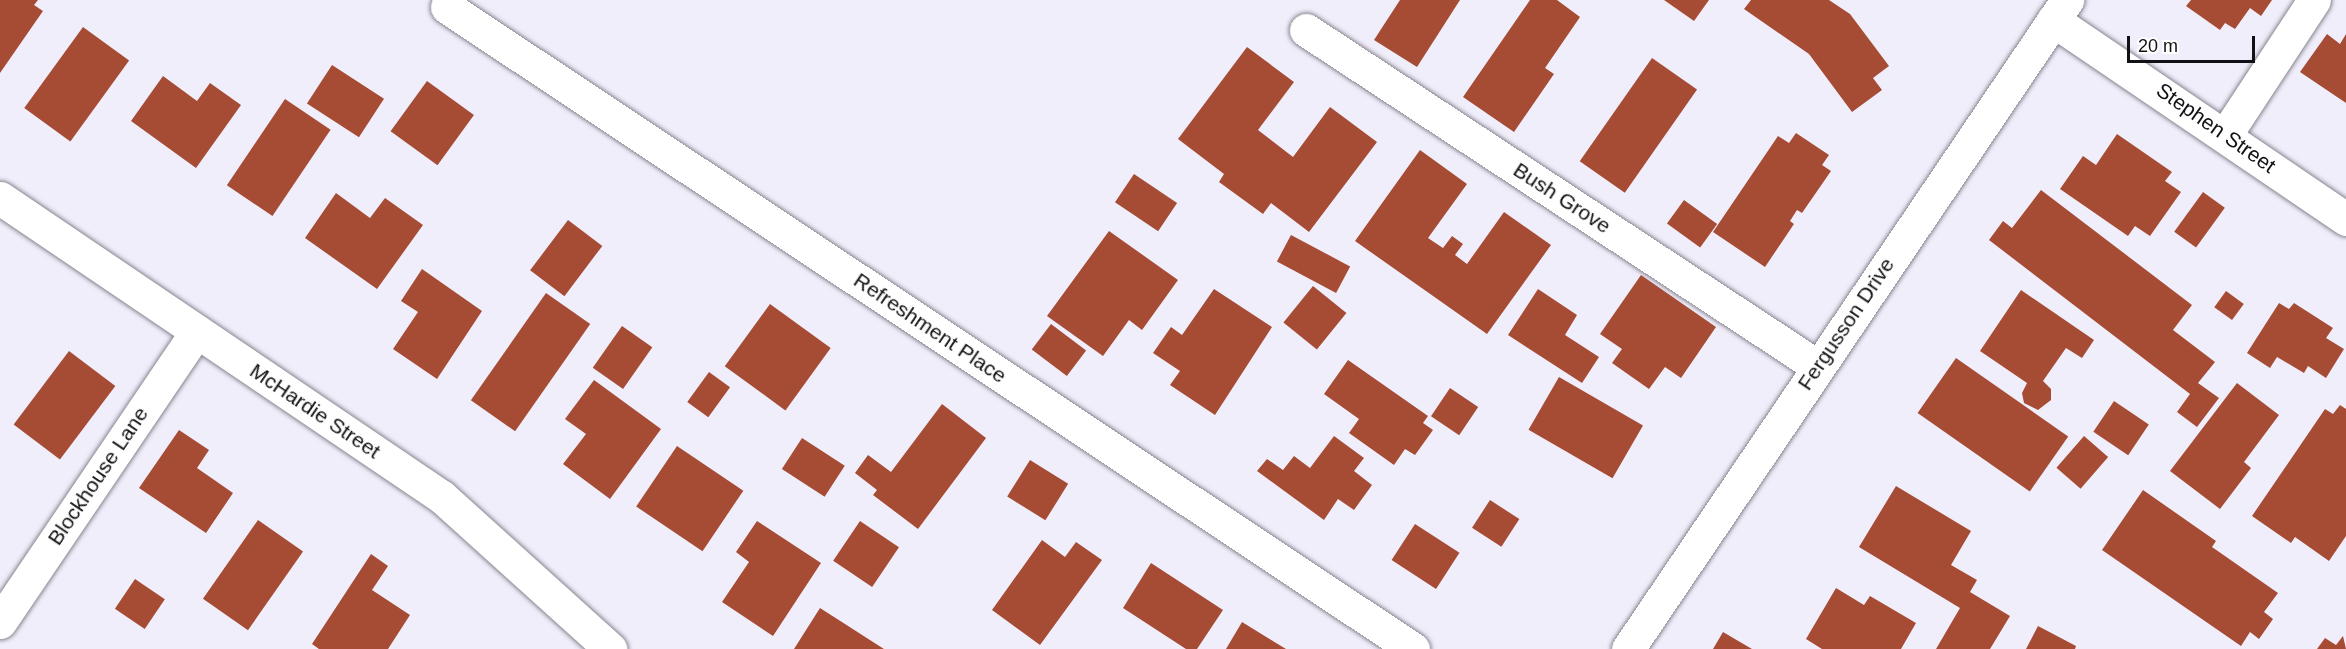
<!DOCTYPE html>
<style>
body{margin:0}
#map{position:relative;width:2346px;height:649px;overflow:hidden;background:#f1eefb;font-family:Helvetica,sans-serif}
div>[style]{position:absolute}
.building>*{inset:0;background:#a64c35;transform-origin:0 0}
.roads{filter:drop-shadow(0 0 2px #888590) drop-shadow(0 0 2px #888590)}
.street>*{height:33px;margin:-16.5px;padding:0 16.5px;transform-origin:16.5px;border-radius:16.5px;background:#fff}
.secondary>*{height:33px;margin:-16.5px;padding:0 16.5px;transform-origin:16.5px;border-radius:16.5px;background:#fff}
span{translate:-50% -50%;white-space:nowrap;text-align:center;line-height:1.15;-webkit-text-stroke:4.5px #fefefe;paint-order:stroke}
.street-label{font-size:21px;color:#111014}
.scale{position:absolute;left:2127px;top:36px;width:128px;height:27px;box-sizing:border-box;border:3px solid #111014;border-top:0;padding-left:8px;font-size:18px;line-height:21px;white-space:nowrap;color:#111014;-webkit-text-stroke:4px #fefefe;paint-order:stroke}
</style>
<div id="map">
<div class="building">
<div style="clip-path:polygon(0 0,38px 0,34px 5px,43px 11px,0 73px)"></div>
<div style="clip-path:polygon(1400px 0,1460px 0,1417px 67px,1374px 40px)"></div>
<div style="clip-path:polygon(1530px 0,1557px 0,1580px 17px,1545px 68px,1554px 74px,1514px 132px,1463px 97px)"></div>
<div style="clip-path:polygon(1664px 0,1709px 0,1694px 21px)"></div>
<div style="clip-path:polygon(1751px 0,1829px 0,1850px 14px,1889px 66px,1873px 78px,1882px 90px,1852px 112px,1809px 54px,1744px 9px)"></div>
<div style="clip-path:polygon(2191px 0,2272px 0,2261px 16px,2250px 8px,2235px 29px,2225px 23px,2220px 30px,2186px 6px)"></div>
<div style="left:83px;top:27px;width:57px;height:100px;rotate:36deg"></div>
<div style="clip-path:polygon(2327px 34px,2340px 44px,2346px 34px,2346px 103px,2300px 72px)"></div>
<div style="clip-path:polygon(1247px 47px,1294px 82px,1258px 130px,1293px 157px,1330px 107px,1377px 142px,1309px 232px,1271px 203px,1263px 214px,1219px 182px,1224px 174px,1178px 139px)"></div>
<div style="left:1652px;top:58px;width:55px;height:126px;rotate:35deg"></div>
<div style="left:332px;top:65px;width:62px;height:46px;rotate:33deg"></div>
<div style="clip-path:polygon(163px 76px,197px 101px,210px 83px,241px 105px,196px 168px,131px 121px)"></div>
<div style="left:427px;top:81px;width:58px;height:62px;rotate:36deg"></div>
<div style="left:285px;top:99px;width:55px;height:104px;rotate:34deg"></div>
<div style="clip-path:polygon(1796px 133px,1829px 155px,1822px 165px,1831px 171px,1802px 213px,1797px 210px,1790px 221px,1794px 224px,1765px 267px,1713px 232px,1778px 136px,1789px 143px)"></div>
<div style="clip-path:polygon(2117px 134px,2172px 172px,2165px 181px,2181px 192px,2150px 236px,2135px 226px,2128px 236px,2060px 189px,2083px 156px,2096px 165px)"></div>
<div style="clip-path:polygon(1420px 150px,1467px 184px,1428px 238px,1443px 248px,1452px 236px,1463px 244px,1455px 255px,1467px 264px,1504px 212px,1551px 245px,1487px 334px,1355px 241px)"></div>
<div style="left:1134px;top:174px;width:52px;height:34px;rotate:34deg"></div>
<div style="clip-path:polygon(2041px 190px,2192px 305px,2173px 330px,2215px 362px,2198px 383px,2219px 398px,2197px 427px,2177px 412px,2190px 394px,1989px 240px,2003px 221px,2012px 228px)"></div>
<div style="left:2203px;top:192px;width:27px;height:49px;rotate:36deg"></div>
<div style="clip-path:polygon(336px 193px,370px 218px,385px 198px,423px 225px,377px 289px,305px 238px)"></div>
<div style="left:1684px;top:200px;width:41px;height:29px;rotate:36deg"></div>
<div style="left:568px;top:220px;width:43px;height:63px;rotate:37deg"></div>
<div style="clip-path:polygon(1109px 231px,1178px 280px,1142px 330px,1129px 320px,1103px 356px,1047px 316px)"></div>
<div style="left:1291px;top:235px;width:67px;height:30px;rotate:28deg"></div>
<div style="clip-path:polygon(422px 269px,482px 311px,437px 379px,393px 349px,418px 312px,401px 301px)"></div>
<div style="clip-path:polygon(1641px 275px,1716px 327px,1681px 378px,1665px 367px,1649px 389px,1612px 363px,1622px 349px,1600px 334px)"></div>
<div style="left:1313px;top:286px;width:43px;height:47px;rotate:39deg"></div>
<div style="clip-path:polygon(1214px 289px,1272px 327px,1215px 415px,1170px 385px,1180px 371px,1153px 353px,1171px 327px,1182px 335px)"></div>
<div style="clip-path:polygon(1538px 289px,1577px 315px,1565px 335px,1599px 357px,1582px 383px,1508px 335px)"></div>
<div style="clip-path:polygon(2021px 290px,2094px 340px,2082px 358px,2066px 348px,2043px 381px,2051px 389px,2051px 400px,2038px 410px,2024px 403px,2022px 393px,2027px 383px,1980px 351px)"></div>
<div style="left:2226px;top:291px;width:22px;height:20px;rotate:36deg"></div>
<div style="left:546px;top:293px;width:54px;height:131px;rotate:35deg"></div>
<div style="clip-path:polygon(2279px 303px,2289px 309px,2294px 303px,2333px 328px,2326px 338px,2344px 349px,2326px 378px,2308px 366px,2304px 373px,2277px 357px,2270px 368px,2247px 353px)"></div>
<div style="left:770px;top:304px;width:75px;height:77px;rotate:36deg"></div>
<div style="left:1051px;top:324px;width:44px;height:32px;rotate:37deg"></div>
<div style="left:622px;top:326px;width:37px;height:51px;rotate:35deg"></div>
<div style="left:69px;top:351px;width:58px;height:92px;rotate:37deg"></div>
<div style="left:1956px;top:358px;width:137px;height:67px;rotate:35deg"></div>
<div style="clip-path:polygon(1348px 360px,1428px 416px,1423px 423px,1433px 430px,1415px 455px,1405px 449px,1394px 465px,1349px 433px,1359px 419px,1324px 394px)"></div>
<div style="left:709px;top:372px;width:26px;height:37px;rotate:36deg"></div>
<div style="left:1559px;top:377px;width:97px;height:61px;rotate:30deg"></div>
<div style="clip-path:polygon(594px 380px,661px 429px,610px 499px,563px 464px,586px 434px,565px 419px)"></div>
<div style="clip-path:polygon(2237px 383px,2279px 415px,2244px 462px,2251px 468px,2220px 509px,2170px 471px)"></div>
<div style="left:1450px;top:388px;width:34px;height:34px;rotate:34deg"></div>
<div style="left:2114px;top:401px;width:42px;height:37px;rotate:34deg"></div>
<div style="clip-path:polygon(942px 404px,986px 438px,918px 529px,873px 495px,877px 490px,855px 473px,868px 455px,891px 472px)"></div>
<div style="clip-path:polygon(2340px 405px,2346px 409px,2346px 536px,2329px 561px,2295px 537px,2291px 543px,2252px 516px,2325px 409px,2333px 414px)"></div>
<div style="clip-path:polygon(179px 430px,209px 450px,197px 468px,233px 493px,206px 533px,139px 488px)"></div>
<div style="clip-path:polygon(1334px 436px,1364px 458px,1354px 471px,1372px 485px,1354px 510px,1338px 499px,1324px 520px,1257px 471px,1267px 459px,1283px 470px,1294px 456px,1310px 468px)"></div>
<div style="left:2084px;top:436px;width:32px;height:42px;rotate:41deg"></div>
<div style="left:802px;top:438px;width:51px;height:37px;rotate:33deg"></div>
<div style="left:677px;top:446px;width:80px;height:73px;rotate:34deg"></div>
<div style="left:1030px;top:460px;width:45px;height:43px;rotate:32deg"></div>
<div style="clip-path:polygon(1896px 486px,1971px 531px,1951px 565px,1977px 580px,1970px 592px,2010px 616px,1990px 649px,1936px 649px,1960px 608px,1859px 547px)"></div>
<div style="clip-path:polygon(2143px 490px,2216px 541px,2212px 547px,2278px 593px,2264px 612px,2273px 619px,2259px 639px,2250px 632px,2241px 646px,2102px 550px)"></div>
<div style="left:1490px;top:500px;width:35px;height:33px;rotate:33deg"></div>
<div style="left:258px;top:520px;width:55px;height:96px;rotate:35deg"></div>
<div style="clip-path:polygon(757px 521px,821px 563px,773px 636px,722px 602px,749px 562px,736px 552px)"></div>
<div style="left:860px;top:521px;width:47px;height:48px;rotate:34deg"></div>
<div style="left:1415px;top:524px;width:53px;height:43px;rotate:33deg"></div>
<div style="clip-path:polygon(1042px 540px,1065px 557px,1076px 542px,1102px 560px,1040px 645px,992px 610px)"></div>
<div style="clip-path:polygon(371px 554px,388px 566px,372px 590px,410px 615px,388px 649px,319px 649px,312px 644px)"></div>
<div style="clip-path:polygon(1151px 563px,1223px 610px,1197px 649px,1186px 649px,1123px 608px)"></div>
<div style="left:135px;top:579px;width:36px;height:36px;rotate:34deg"></div>
<div style="clip-path:polygon(1836px 588px,1864px 605px,1870px 596px,1916px 623px,1901px 649px,1822px 649px,1806px 639px)"></div>
<div style="clip-path:polygon(820px 608px,884px 649px,794px 649px)"></div>
<div style="clip-path:polygon(1242px 622px,1286px 649px,1226px 649px)"></div>
<div style="clip-path:polygon(2038px 626px,2076px 646px,2075px 649px,2026px 649px)"></div>
<div style="clip-path:polygon(1723px 632px,1752px 649px,1713px 649px)"></div>
<div style="clip-path:polygon(2343px 636px,2346px 649px,2317px 649px,2325px 638px,2336px 645px)"></div>
</div>
<div class="roads">
<div class="street">
<div style="left:447px;top:7px;width:1160px;rotate:33.61deg"></div>
<div style="left:2053px;top:20px;width:354px;rotate:34.2deg"></div>
<div style="left:1306px;top:30px;width:612px;rotate:33.33deg"></div>
<div style="left:2226px;top:134px;width:160px;rotate:-56.7deg"></div>
<div style="left:0;top:198px;width:534px;rotate:34.08deg"></div>
<div style="left:442px;top:497px;width:227px;rotate:42.1deg"></div>
<div style="left:0;top:622px;width:351px;rotate:-55.9deg"></div>
</div>
<div class="secondary">
<div style="left:1628px;top:649px;width:784px;rotate:-55.92deg"></div>
</div>
</div>
<div class="street-label">
<span style="left:2216px;top:128px;rotate:35deg">Stephen Street</span>
<span style="left:1562px;top:198px;rotate:33deg">Bush Grove</span>
<span style="left:1846px;top:324px;rotate:-56deg">Fergusson Drive</span>
<span style="left:930px;top:328px;rotate:34deg">Refreshment Place</span>
<span style="left:315px;top:411px;rotate:34deg">McHardie Street</span>
<span style="left:98px;top:476px;rotate:-56deg">Blockhouse Lane</span>
</div>
<div class="scale">20 m</div>
</div>
